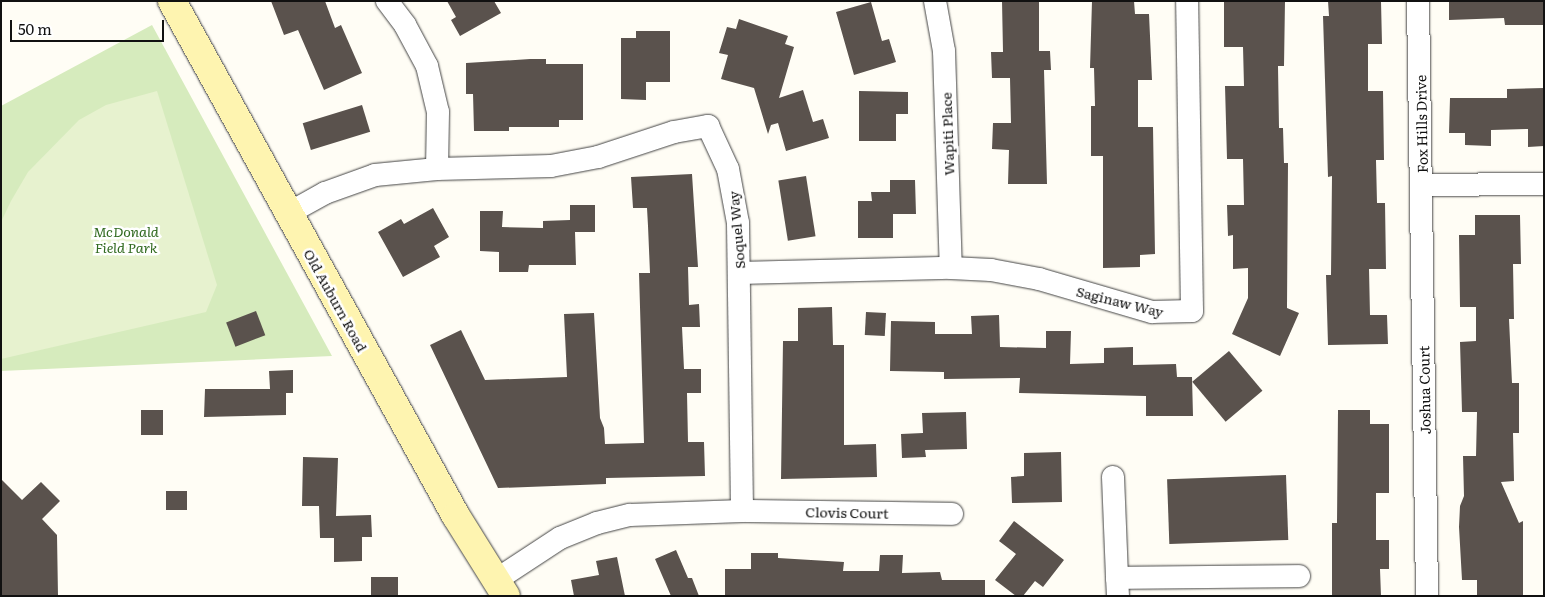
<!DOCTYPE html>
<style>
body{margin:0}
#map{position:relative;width:1545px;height:597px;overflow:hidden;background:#fffdf5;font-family:Literata,serif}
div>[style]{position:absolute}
.green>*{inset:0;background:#d6ebbd}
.pitch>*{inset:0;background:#e7f2cf}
.building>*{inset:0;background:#5a524d;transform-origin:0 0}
.roads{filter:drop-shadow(0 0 1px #444) drop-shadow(0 0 1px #444)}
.minor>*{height:22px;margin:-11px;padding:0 11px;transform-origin:11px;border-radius:11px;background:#fff}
.secondary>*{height:28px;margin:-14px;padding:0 14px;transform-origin:14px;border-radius:14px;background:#fef4b0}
span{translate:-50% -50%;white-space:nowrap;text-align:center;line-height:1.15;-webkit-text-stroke:5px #fff;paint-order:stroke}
.street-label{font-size:14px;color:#111}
.park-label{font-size:14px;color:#316a20;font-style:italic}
.frame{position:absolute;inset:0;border:2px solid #111;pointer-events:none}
.scale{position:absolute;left:10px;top:20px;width:154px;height:22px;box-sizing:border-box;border:2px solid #111;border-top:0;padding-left:6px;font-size:15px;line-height:18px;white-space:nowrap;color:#111;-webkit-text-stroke:4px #fff;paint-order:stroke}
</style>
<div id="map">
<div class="green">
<div style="clip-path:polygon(152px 25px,332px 356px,1px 371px,1px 106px)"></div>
</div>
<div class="pitch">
<div style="clip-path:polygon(157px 91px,217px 285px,206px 312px,1px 359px,1px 222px,11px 201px,28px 172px,79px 120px,106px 105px)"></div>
</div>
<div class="building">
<div style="clip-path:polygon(271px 1px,325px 1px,335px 28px,341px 25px,362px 73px,324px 90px,298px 30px,284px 35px)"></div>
<div style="clip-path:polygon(447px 1px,494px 1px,501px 13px,460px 36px,451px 20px,456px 17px)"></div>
<div style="clip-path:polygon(1002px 1px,1039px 1px,1039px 51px,1050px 51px,1051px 70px,1044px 70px,1047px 184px,1008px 184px,1009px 150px,992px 149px,993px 123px,1011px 123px,1010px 78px,992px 78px,991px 52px,1003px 52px)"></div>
<div style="clip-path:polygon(1092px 1px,1134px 1px,1135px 14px,1149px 14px,1152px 80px,1138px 80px,1138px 127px,1153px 127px,1155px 254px,1140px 255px,1140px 267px,1103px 268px,1103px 156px,1091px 156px,1091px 106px,1095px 106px,1094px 68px,1090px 68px)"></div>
<div style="clip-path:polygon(1224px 1px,1285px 1px,1284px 66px,1278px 66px,1279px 128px,1283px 128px,1284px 163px,1288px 163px,1287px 308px,1299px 313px,1280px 356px,1232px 334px,1248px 298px,1248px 268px,1233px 269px,1233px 235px,1228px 236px,1227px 205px,1244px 205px,1243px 159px,1227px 159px,1225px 86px,1244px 86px,1243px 47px,1224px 47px)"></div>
<div style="clip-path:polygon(1328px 1px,1381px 1px,1382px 44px,1368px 44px,1368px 91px,1383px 91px,1384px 160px,1376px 160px,1377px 203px,1385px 203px,1386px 269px,1369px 269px,1370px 315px,1387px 315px,1388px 344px,1328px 345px,1326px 275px,1331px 275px,1332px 176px,1328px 177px,1323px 16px,1329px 16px)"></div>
<div style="clip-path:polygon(1449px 1px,1544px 1px,1544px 25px,1505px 25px,1504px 18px,1449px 20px)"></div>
<div style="clip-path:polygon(871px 2px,882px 41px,889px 39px,896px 62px,854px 75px,836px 12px)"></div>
<div style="clip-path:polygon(739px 19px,788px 36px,785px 44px,794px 47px,779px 98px,803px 90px,813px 122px,823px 119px,829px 138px,786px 151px,778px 123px,771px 125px,768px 134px,754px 88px,721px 79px,728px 55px,719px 53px,727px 27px,736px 29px)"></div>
<div style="clip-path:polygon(636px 31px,670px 31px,670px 82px,646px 82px,646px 100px,621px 99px,621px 38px,636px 38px)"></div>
<div style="clip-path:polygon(530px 59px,546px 59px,546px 64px,583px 64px,583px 120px,559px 120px,559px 127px,509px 127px,509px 131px,474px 131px,473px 94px,466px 94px,466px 63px)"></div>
<div style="clip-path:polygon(1544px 88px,1544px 146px,1528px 147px,1528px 129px,1491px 130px,1491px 146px,1465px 145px,1465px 133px,1449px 133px,1450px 98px,1507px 98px,1507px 89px)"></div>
<div style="clip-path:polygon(859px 91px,908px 92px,908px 114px,896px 114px,896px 141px,859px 141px)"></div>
<div style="left:362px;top:105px;width:28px;height:62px;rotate:73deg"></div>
<div style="clip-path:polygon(692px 174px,698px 267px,688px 267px,689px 305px,699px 304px,700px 327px,682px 327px,684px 369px,701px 369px,701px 393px,687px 393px,688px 442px,704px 442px,705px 476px,606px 478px,606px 484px,498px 488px,430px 345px,461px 330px,485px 380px,567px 377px,564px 314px,594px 313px,600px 418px,604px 428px,605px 444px,644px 443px,639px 273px,650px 273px,648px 226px,647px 208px,633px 208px,631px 177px)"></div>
<div style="left:806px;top:176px;width:61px;height:28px;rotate:81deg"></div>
<div style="clip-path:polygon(890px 180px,915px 180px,916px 214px,893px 214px,893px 238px,858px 238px,858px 201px,872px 201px,871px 192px,890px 192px)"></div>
<div style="clip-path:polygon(570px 205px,595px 205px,595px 232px,575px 232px,576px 265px,529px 265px,528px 272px,499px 272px,499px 252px,480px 251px,480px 211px,503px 211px,502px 227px,543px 228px,543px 221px,570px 220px)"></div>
<div style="clip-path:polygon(433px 208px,449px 237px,434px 246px,440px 257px,403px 277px,378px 232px,401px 219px,404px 224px)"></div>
<div style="clip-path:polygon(1475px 215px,1520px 215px,1521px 264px,1513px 264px,1514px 319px,1509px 319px,1512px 383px,1519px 383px,1519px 433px,1513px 433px,1514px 481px,1501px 482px,1519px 523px,1523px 521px,1523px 596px,1477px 596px,1477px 580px,1462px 580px,1459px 527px,1460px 506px,1464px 496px,1463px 456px,1476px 456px,1477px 412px,1462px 412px,1460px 342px,1476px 341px,1476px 307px,1460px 307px,1459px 235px,1475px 235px)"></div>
<div style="clip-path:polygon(832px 307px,833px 345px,844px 345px,844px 445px,876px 444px,877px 477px,781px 479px,783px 341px,798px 341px,798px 308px)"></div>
<div style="left:256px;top:311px;width:26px;height:32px;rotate:69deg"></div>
<div style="left:866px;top:312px;width:20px;height:23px;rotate:3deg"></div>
<div style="clip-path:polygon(999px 315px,1000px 347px,1046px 348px,1046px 331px,1071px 331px,1070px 364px,1104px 363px,1104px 348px,1133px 347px,1133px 365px,1176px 364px,1177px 377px,1192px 377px,1193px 416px,1146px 416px,1146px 396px,1019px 393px,1020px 378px,944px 379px,944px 372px,890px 371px,891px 321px,935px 322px,935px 334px,972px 334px,971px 316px)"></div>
<div style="left:1229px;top:351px;width:52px;height:48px;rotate:50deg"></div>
<div style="clip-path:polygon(293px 370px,293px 393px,286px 393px,286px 415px,204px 417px,205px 389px,270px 389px,269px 371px)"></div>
<div style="left:163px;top:410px;width:25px;height:22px;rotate:90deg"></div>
<div style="clip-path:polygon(1338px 410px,1370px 410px,1370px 424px,1389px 424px,1389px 493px,1376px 493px,1376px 540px,1389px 540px,1389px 569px,1380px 569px,1381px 596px,1332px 596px,1332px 523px,1337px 523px)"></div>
<div style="clip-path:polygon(966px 412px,967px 449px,925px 450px,926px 457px,902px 458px,901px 434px,923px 433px,922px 413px)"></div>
<div style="clip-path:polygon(1061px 452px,1062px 502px,1012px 503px,1011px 477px,1024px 476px,1024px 453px)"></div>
<div style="clip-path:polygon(303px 457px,338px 458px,336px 516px,371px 515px,372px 537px,362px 537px,362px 561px,334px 562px,334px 538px,320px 538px,319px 506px,302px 506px)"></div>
<div style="left:1286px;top:475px;width:65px;height:119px;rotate:88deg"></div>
<div style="clip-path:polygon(1px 479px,22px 500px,41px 482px,60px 501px,42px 519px,57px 535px,58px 596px,1px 596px)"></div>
<div style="left:166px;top:491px;width:21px;height:19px"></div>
<div style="clip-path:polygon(1014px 521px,1064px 560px,1043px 587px,1035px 581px,1023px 596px,1016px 596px,995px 580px,1016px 554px,999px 541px)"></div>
<div style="clip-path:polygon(676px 550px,688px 578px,692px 578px,699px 596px,671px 596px,655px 559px)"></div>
<div style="clip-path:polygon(751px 553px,778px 553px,778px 558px,844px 562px,843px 571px,879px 571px,880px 555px,903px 555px,902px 573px,940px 572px,942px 580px,985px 580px,985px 596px,725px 596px,725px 569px,751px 569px)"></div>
<div style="clip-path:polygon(617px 557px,625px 596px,574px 596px,571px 580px,599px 575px,596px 561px)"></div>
<div style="left:371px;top:577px;width:27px;height:19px"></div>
</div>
<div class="roads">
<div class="minor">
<div style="left:387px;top:1px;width:30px;rotate:53deg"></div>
<div style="left:405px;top:25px;width:47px;rotate:61.8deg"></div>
<div style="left:427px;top:66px;width:47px;rotate:76.6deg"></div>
<div style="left:438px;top:112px;width:57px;rotate:91deg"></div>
<div style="left:935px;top:1px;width:51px;rotate:79.8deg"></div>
<div style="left:944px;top:51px;width:217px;rotate:88.2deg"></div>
<div style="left:1418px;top:1px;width:595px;rotate:89.13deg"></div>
<div style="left:1422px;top:185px;width:122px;rotate:-0.5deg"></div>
<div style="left:289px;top:213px;width:41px;rotate:-29.1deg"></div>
<div style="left:325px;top:193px;width:53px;rotate:-19.8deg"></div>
<div style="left:375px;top:175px;width:62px;rotate:-5.5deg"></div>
<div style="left:437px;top:169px;width:114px;rotate:-1.5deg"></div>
<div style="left:551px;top:166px;width:48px;rotate:-10.8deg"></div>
<div style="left:598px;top:157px;width:80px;rotate:-18.2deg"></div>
<div style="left:674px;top:132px;width:35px;rotate:-10deg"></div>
<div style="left:708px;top:126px;width:47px;rotate:65.1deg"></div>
<div style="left:728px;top:169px;width:55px;rotate:79.5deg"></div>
<div style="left:738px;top:223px;width:288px;rotate:89.2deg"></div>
<div style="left:739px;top:273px;width:212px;rotate:-1.4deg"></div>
<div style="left:951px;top:268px;width:40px;rotate:2.9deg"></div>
<div style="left:991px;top:270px;width:49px;rotate:10.6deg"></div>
<div style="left:1039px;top:279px;width:118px;rotate:16.3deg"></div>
<div style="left:1152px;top:312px;width:40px;rotate:-1.4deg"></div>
<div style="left:1192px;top:311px;width:310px;rotate:-90.9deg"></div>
<div style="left:1113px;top:477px;width:101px;rotate:87.7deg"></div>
<div style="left:496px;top:580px;width:77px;rotate:-33.3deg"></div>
<div style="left:560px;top:538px;width:40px;rotate:-22deg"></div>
<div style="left:597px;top:523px;width:34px;rotate:-14deg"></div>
<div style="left:630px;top:515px;width:112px;rotate:-2deg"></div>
<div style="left:742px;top:511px;width:210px;rotate:0.8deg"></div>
<div style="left:1118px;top:596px;width:18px;rotate:-93deg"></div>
<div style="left:1117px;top:578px;width:182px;rotate:-0.6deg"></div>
</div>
<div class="secondary">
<div style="left:172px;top:1px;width:588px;rotate:61.13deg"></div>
<div style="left:456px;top:516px;width:94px;rotate:58deg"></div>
</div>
</div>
<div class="street-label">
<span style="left:1421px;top:124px;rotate:-91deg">Fox Hills Drive</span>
<span style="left:947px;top:134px;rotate:-92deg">Wapiti Place</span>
<span style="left:736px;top:230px;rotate:-95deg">Soquel Way</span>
<span style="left:336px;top:300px;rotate:61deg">Old Auburn Road</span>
<span style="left:1120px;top:301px;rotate:14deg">Saginaw Way</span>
<span style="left:1424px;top:390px;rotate:-91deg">Joshua Court</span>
<span style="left:847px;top:512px;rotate:1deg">Clovis Court</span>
</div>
<div class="park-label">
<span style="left:126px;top:239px">McDonald<br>Field Park</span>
</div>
<div class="frame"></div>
<div class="scale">50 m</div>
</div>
